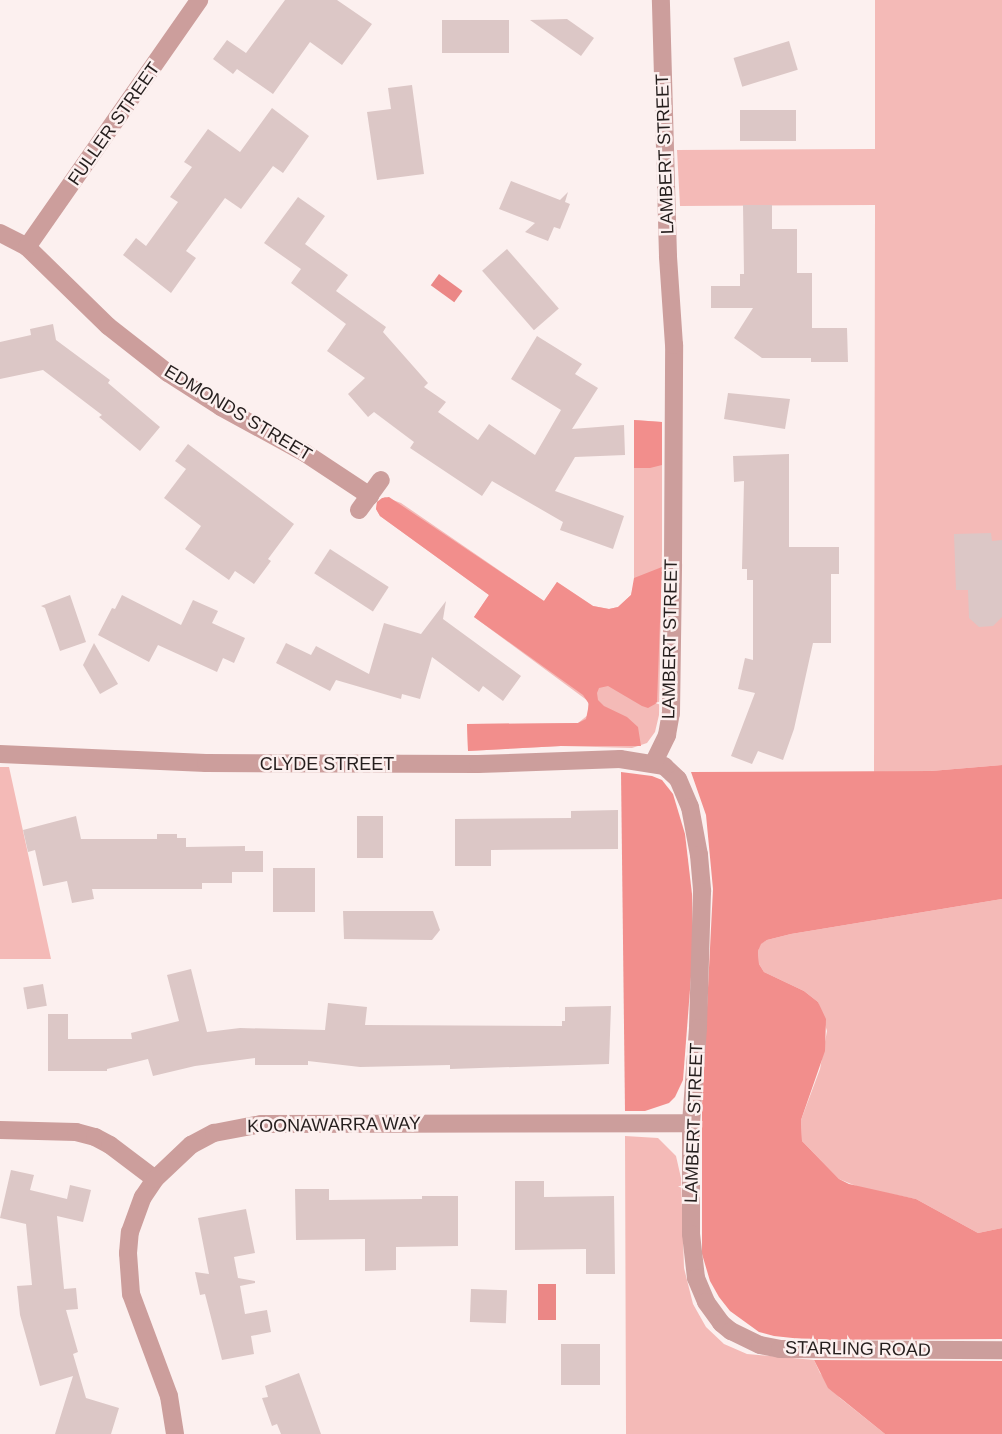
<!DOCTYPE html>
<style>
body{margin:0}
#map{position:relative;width:1002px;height:1434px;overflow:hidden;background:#fcf0ef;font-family:Helvetica,sans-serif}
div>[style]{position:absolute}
.green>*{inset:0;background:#f4bab7}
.forest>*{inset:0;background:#f28e8c}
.water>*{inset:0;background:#eb8786;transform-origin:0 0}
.building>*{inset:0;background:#dcc7c6;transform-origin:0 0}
.minor>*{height:18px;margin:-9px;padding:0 9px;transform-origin:9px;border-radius:9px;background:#cc9e9c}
span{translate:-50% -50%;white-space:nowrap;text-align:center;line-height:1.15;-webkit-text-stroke:5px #fcf0ef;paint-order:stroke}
.street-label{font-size:18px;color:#251e1d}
</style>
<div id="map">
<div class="green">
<div style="clip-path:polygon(875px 0,1002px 0,1002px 765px,931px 771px,874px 772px,875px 205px,680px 206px,677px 150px,875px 149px)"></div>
<div style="clip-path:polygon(634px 420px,662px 422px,662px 550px,659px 715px,655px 732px,647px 743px,632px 748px,561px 746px,468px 751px,467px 724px,578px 723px,588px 715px,588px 701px,474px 617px,489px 595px,380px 516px,376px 509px,377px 502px,385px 497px,401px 503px,544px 601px,557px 582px,593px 606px,609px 609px,618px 607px,631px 595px,634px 584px)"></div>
<div style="clip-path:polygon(0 767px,9px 767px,51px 959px,0 959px)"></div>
<div style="clip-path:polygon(1002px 899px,1002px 1228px,978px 1233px,916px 1199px,861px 1188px,839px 1179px,802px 1141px,801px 1120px,820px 1069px,827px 1031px,818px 1002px,804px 991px,764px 972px,759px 964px,758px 951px,760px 944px,767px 940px,791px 934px)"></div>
<div style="clip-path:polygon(625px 1136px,658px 1138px,676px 1156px,681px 1178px,684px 1268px,693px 1304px,706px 1327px,724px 1344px,747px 1354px,814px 1360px,820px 1373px,840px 1398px,885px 1434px,626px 1434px)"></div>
</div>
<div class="forest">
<div style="clip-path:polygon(634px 420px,662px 422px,662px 465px,650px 468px,634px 468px)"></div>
<div style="clip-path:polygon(389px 497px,544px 601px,557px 582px,593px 606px,609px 609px,618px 607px,631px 595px,634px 578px,662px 567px,657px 703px,648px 708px,642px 706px,608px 686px,599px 688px,597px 693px,598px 700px,604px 706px,627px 717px,638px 727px,641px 746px,561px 746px,468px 751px,467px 724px,578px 723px,586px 719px,589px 704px,583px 695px,474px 617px,489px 595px,380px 516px,376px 509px,377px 502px,382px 498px)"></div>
<div style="clip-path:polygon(1002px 765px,1002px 899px,791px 934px,767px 940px,761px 944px,758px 951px,759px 964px,764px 972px,804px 991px,818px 1002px,826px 1019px,825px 1051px,801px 1120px,802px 1141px,839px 1179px,849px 1184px,916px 1199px,978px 1233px,1002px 1228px,1002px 1339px,811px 1340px,774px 1336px,759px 1332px,730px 1311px,719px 1297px,710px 1281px,702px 1254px,702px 1106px,713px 889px,706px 815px,691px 772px,931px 771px)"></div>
<div style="clip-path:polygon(621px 772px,652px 776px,662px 780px,673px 794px,685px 834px,692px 894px,693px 951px,683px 1080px,675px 1097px,669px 1103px,645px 1111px,625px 1111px)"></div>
<div style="clip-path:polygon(814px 1360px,1002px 1361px,1002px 1434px,885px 1434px,828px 1388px)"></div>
</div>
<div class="water">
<div style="left:439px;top:274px;width:29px;height:14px;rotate:36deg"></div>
<div style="left:538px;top:1284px;width:18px;height:36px"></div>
</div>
<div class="building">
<div style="clip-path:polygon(285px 0,337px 0,372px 24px,342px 65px,310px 42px,273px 94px,237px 69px,233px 74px,213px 59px,227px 40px,246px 53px)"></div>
<div style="clip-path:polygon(567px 19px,594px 38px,581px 56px,530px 20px)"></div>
<div style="left:509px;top:20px;width:33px;height:67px;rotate:90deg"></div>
<div style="left:789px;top:41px;width:30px;height:58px;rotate:73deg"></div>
<div style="clip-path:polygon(412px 85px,424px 174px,377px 180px,367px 112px,391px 109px,388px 88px)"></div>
<div style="clip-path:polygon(272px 108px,309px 136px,283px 173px,273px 166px,241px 209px,225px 198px,186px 251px,196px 258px,171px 293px,123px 255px,136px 238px,146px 246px,178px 202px,170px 197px,192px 167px,184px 162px,208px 129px,240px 152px)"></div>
<div style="left:796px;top:110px;width:31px;height:56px;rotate:90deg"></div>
<div style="clip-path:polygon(511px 181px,560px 200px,568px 192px,565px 202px,570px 204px,560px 229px,554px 227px,548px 241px,525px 232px,535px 223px,499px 209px)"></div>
<div style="clip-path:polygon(298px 197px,325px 216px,305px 244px,348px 275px,336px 291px,386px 327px,383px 332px,428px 383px,424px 387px,446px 402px,438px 412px,478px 440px,489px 424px,535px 455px,561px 410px,511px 379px,537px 336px,582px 364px,575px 374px,598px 388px,572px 429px,624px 425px,625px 455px,575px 457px,555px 491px,624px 516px,613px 549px,560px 530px,563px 522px,492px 481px,482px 496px,410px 448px,414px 442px,374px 412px,368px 417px,348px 394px,365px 378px,327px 351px,346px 324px,291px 283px,301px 269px,264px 243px)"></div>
<div style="clip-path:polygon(743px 205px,772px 205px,772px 229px,797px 229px,797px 273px,812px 273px,812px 328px,847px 328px,848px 362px,811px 362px,811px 358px,762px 358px,734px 338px,753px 308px,711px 308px,711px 286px,740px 286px,740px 274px,744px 274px)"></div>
<div style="left:507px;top:249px;width:79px;height:33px;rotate:49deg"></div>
<div style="clip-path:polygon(53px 324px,56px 340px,110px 380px,108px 383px,160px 427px,140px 451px,99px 417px,102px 415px,43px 370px,0 379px,0 342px,31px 335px,30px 329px)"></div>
<div style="clip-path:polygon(728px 393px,790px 399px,785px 429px,724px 419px)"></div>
<div style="clip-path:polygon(188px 444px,294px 524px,268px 559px,271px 561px,254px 584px,235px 571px,229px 580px,185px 549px,201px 526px,164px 498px,186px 469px,175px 461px)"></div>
<div style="clip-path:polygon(789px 454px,789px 547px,839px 547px,839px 574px,831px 574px,831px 643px,813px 643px,794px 729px,783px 760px,758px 751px,752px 764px,731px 756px,755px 693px,738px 689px,745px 658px,753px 660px,753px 580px,747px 580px,747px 569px,742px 569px,744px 481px,734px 482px,733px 456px)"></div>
<div style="clip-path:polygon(991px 533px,992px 541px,1002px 540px,1002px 617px,993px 626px,979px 627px,969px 618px,968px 590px,956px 590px,954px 534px)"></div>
<div style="left:330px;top:549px;width:70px;height:29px;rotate:33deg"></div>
<div style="clip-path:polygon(70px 595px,86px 642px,60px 651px,45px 608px,41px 606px)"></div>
<div style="clip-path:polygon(122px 595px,181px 625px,193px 600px,218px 611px,212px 623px,245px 638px,234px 663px,223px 658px,217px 672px,158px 645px,149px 662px,98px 635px,112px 608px,115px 609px)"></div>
<div style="clip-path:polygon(446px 601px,443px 619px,521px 676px,503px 701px,483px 686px,479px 692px,432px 657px,420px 699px,402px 694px,401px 699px,336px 680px,330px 691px,276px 663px,286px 643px,311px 655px,316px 646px,369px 674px,384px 623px,421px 634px)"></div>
<div style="clip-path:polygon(94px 643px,118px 684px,100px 694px,83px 665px)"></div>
<div style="clip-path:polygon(618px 810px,618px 849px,491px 850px,491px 866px,455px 866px,455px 819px,571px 818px,571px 811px)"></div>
<div style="clip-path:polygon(76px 816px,81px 839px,157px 839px,157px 834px,177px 834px,177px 838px,186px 838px,186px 847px,245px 846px,245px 851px,263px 851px,263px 872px,232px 872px,232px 883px,202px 883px,202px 889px,92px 889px,94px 899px,72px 903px,67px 881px,43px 886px,35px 850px,28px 852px,23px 830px)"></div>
<div style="left:357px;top:816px;width:26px;height:42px"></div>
<div style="left:273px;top:868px;width:42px;height:44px"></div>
<div style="clip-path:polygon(343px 911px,433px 911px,440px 930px,432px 940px,344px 939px)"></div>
<div style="clip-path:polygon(191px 969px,207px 1032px,240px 1028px,325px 1030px,328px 1003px,367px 1007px,365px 1025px,562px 1026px,562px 1021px,565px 1021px,565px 1007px,611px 1006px,609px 1064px,450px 1069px,450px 1065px,360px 1067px,308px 1061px,308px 1065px,255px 1065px,255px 1058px,195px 1066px,153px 1076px,148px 1059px,107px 1069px,107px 1071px,48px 1071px,48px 1014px,68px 1014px,68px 1039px,132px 1039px,131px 1033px,179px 1021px,167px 975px)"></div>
<div style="left:43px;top:984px;width:22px;height:20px;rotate:80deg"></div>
<div style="clip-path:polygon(11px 1170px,34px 1175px,30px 1190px,67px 1199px,70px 1185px,91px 1190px,83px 1222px,57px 1216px,64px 1289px,76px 1288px,78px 1309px,66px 1310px,78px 1352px,73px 1354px,86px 1398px,119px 1408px,111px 1434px,55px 1434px,73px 1376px,40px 1386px,20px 1315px,17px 1286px,32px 1285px,26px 1224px,0 1218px)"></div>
<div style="clip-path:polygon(515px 1181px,544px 1181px,544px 1197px,614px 1196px,615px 1274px,586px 1274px,586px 1249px,515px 1250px)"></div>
<div style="clip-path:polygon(295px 1189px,329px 1189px,329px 1200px,422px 1199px,422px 1196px,458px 1196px,458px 1246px,396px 1247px,396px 1270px,365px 1271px,365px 1239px,296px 1240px)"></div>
<div style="clip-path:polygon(246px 1209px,255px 1253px,234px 1257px,238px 1278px,255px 1281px,255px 1283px,240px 1286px,245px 1314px,267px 1310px,271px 1332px,251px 1336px,254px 1354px,222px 1360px,205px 1294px,200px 1295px,195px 1272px,209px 1274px,198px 1218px)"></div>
<div style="left:471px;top:1289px;width:36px;height:33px;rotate:2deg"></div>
<div style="left:561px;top:1344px;width:39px;height:41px"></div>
<div style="clip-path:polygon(299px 1373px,321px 1434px,281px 1434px,277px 1424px,272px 1426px,262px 1398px,268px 1397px,265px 1386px)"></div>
</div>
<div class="minor">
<div style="left:0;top:233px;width:30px;rotate:27deg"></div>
<div style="left:27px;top:247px;width:113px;rotate:44.3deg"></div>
<div style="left:108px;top:326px;width:76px;rotate:38.1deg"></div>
<div style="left:168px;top:373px;width:63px;rotate:32.7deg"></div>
<div style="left:221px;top:407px;width:96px;rotate:28.7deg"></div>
<div style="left:305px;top:453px;width:78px;rotate:33.5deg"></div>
<div style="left:27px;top:247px;width:301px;rotate:-55.1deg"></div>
<div style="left:359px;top:510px;width:37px;rotate:-54deg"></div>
<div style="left:0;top:754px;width:206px;rotate:2.5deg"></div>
<div style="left:206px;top:763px;width:272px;rotate:0.2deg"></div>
<div style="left:478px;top:764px;width:142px;rotate:-2deg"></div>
<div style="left:620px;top:759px;width:45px;rotate:9deg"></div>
<div style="left:664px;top:766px;width:19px;rotate:43deg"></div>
<div style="left:678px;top:779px;width:30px;rotate:67deg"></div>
<div style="left:690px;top:807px;width:49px;rotate:79.4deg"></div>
<div style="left:699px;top:855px;width:37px;rotate:85deg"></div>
<div style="left:702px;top:892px;width:136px;rotate:91.7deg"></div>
<div style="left:698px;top:1028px;width:95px;rotate:94.2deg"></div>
<div style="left:691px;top:1123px;width:111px;rotate:90deg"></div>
<div style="left:691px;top:1234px;width:44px;rotate:83.5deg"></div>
<div style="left:696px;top:1278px;width:26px;rotate:67deg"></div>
<div style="left:706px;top:1302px;width:26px;rotate:54deg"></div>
<div style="left:721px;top:1323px;width:13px;rotate:39deg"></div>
<div style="left:731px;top:1331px;width:32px;rotate:26deg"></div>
<div style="left:760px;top:1345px;width:20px;rotate:11deg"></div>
<div style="left:780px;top:1349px;width:222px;rotate:0.3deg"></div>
<div style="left:654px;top:762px;width:30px;rotate:-64deg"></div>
<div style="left:667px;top:735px;width:22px;rotate:-80deg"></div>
<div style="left:671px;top:713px;width:149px;rotate:-89.2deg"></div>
<div style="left:673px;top:564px;width:219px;rotate:-89.7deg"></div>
<div style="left:674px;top:345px;width:89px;rotate:-93.9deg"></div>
<div style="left:668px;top:256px;width:256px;rotate:-91.6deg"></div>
<div style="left:0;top:1130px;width:76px;rotate:1.5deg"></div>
<div style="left:76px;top:1132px;width:20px;rotate:15deg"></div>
<div style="left:95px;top:1137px;width:17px;rotate:28deg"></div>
<div style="left:110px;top:1145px;width:56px;rotate:37.1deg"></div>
<div style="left:175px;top:1434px;width:38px;rotate:-99deg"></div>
<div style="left:169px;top:1396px;width:109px;rotate:-110.4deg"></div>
<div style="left:131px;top:1294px;width:41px;rotate:-94.2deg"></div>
<div style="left:128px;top:1253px;width:21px;rotate:-85deg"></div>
<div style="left:130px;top:1232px;width:37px;rotate:-70deg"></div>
<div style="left:143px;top:1197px;width:22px;rotate:-56deg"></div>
<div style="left:155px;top:1179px;width:50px;rotate:-43.4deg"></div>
<div style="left:191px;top:1145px;width:26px;rotate:-28deg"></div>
<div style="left:214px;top:1133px;width:48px;rotate:-10.8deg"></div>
<div style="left:261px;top:1124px;width:430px;rotate:-0.1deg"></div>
</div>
<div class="street-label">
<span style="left:114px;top:124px;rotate:-55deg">FULLER STREET</span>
<span style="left:665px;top:154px;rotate:-92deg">LAMBERT STREET</span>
<span style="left:238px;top:413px;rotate:31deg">EDMONDS STREET</span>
<span style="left:670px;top:639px;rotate:-89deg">LAMBERT STREET</span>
<span style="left:327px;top:764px">CLYDE STREET</span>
<span style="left:694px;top:1123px;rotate:-88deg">LAMBERT STREET</span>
<span style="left:334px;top:1125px;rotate:-1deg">KOONAWARRA WAY</span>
<span style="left:858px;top:1349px;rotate:1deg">STARLING ROAD</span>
</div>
</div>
